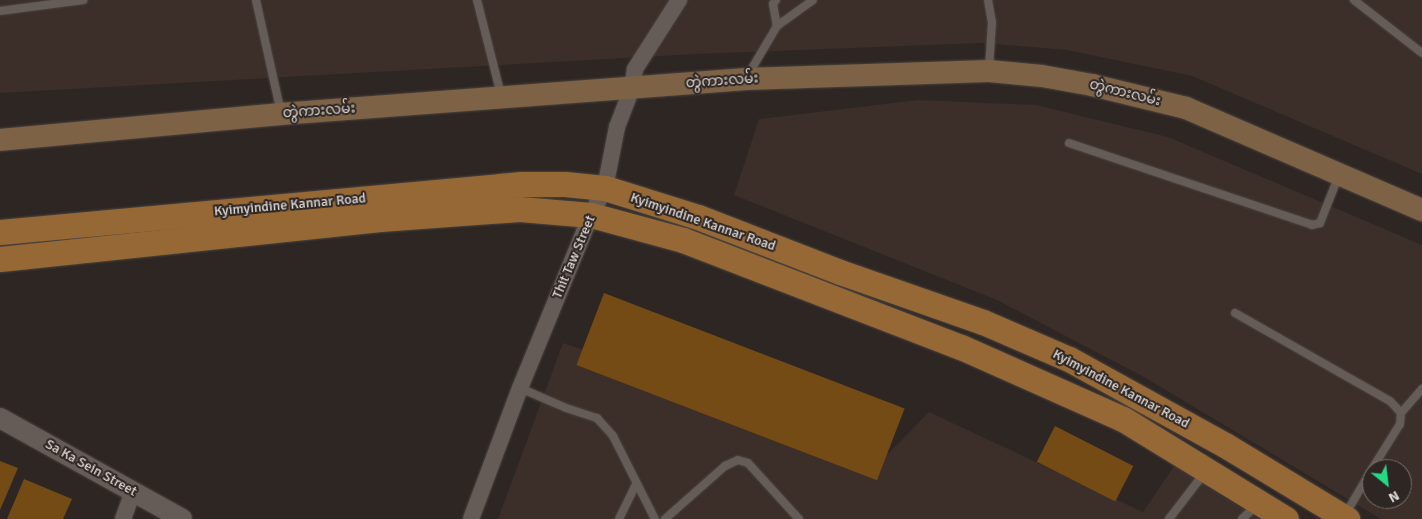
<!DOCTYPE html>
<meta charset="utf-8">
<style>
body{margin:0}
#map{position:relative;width:1422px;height:519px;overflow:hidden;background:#2e2622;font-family:Signika,"Noto Sans Myanmar",sans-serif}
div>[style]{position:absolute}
.built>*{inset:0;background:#3c2e28}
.building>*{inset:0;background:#744a15;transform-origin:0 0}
.roads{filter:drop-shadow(0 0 1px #4a4440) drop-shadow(0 0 1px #4a4440)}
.service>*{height:8px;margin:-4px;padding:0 4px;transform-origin:4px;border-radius:4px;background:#655c57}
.minor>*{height:16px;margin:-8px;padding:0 8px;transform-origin:8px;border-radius:8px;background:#655c57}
.tertiary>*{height:20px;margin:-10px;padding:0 10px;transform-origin:10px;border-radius:10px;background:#655c57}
.secondary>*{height:22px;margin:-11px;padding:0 11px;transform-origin:11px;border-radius:11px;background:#7d6246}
.primary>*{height:25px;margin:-12.5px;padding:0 12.5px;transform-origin:12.5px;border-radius:12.5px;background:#966835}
span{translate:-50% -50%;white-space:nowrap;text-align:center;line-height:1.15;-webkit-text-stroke:4px #2e2622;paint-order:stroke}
.street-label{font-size:14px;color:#dfd9d7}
.north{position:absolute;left:1362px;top:459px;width:50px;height:50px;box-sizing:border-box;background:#2e2622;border:1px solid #756e6a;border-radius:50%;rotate:151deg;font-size:14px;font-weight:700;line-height:20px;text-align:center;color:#dfd9d7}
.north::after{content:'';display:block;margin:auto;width:18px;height:22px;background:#26d886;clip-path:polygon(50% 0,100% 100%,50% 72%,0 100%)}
</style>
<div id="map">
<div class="built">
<div style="clip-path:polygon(0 0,1422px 0,1422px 174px,1192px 76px,1067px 50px,981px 43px,696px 54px,0 93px)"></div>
<div style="clip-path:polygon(evenodd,918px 100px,1036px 105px,1168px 137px,1422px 245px,1422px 519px,1381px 519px,1144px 377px,997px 300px,734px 195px,759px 119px,918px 100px,1372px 469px,1402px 469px,1402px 499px,1372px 499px,1372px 469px)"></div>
<div style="clip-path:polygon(563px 343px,887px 455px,929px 412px,1143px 512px,1174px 466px,1259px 519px,498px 519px)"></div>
</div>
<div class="building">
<div style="left:604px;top:293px;width:322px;height:77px;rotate:21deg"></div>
<div style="left:1055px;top:426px;width:88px;height:40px;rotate:27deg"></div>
<div style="clip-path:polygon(0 461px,18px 468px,0 510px)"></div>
<div style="clip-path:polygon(24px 479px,72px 499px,63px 519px,7px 519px)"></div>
</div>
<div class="roads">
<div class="service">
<div style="left:256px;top:0;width:116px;rotate:77.5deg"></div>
<div style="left:477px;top:0;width:98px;rotate:75.8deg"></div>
<div style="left:776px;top:0;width:5px;rotate:127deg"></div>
<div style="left:773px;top:4px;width:22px;rotate:80deg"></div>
<div style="left:988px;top:0;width:22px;rotate:80deg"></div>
<div style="left:992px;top:22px;width:47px;rotate:93.7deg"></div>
<div style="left:1354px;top:0;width:86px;rotate:37.9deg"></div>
<div style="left:0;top:11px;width:84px;rotate:-7.5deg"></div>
<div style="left:748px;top:75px;width:57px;rotate:-59.4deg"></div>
<div style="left:777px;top:26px;width:44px;rotate:-35.8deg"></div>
<div style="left:1069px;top:143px;width:256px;rotate:18.6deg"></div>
<div style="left:1312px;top:225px;width:8px;rotate:-14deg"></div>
<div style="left:1320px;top:223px;width:52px;rotate:-68.4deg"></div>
<div style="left:1235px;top:313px;width:178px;rotate:29.6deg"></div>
<div style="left:1390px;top:401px;width:16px;rotate:47deg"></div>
<div style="left:1401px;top:413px;width:11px;rotate:95deg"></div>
<div style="left:1400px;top:424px;width:53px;rotate:121.9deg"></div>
<div style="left:520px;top:388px;width:50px;rotate:23.5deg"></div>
<div style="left:566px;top:408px;width:33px;rotate:18deg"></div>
<div style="left:597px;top:418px;width:24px;rotate:48deg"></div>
<div style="left:613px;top:436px;width:93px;rotate:63.2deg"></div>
<div style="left:1401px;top:413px;width:32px;rotate:-49deg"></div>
<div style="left:1345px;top:515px;width:53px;rotate:-59.6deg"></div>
<div style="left:619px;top:519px;width:39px;rotate:-64deg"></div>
<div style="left:665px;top:519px;width:80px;rotate:-41.5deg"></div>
<div style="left:725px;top:466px;width:14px;rotate:-25deg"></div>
<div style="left:738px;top:460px;width:10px;rotate:17deg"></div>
<div style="left:748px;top:463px;width:76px;rotate:47.7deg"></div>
<div style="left:1169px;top:519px;width:59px;rotate:-52.5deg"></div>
<div style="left:1242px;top:519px;width:19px;rotate:-43deg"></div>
</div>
<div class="minor">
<div style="left:123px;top:519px;width:30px;rotate:-70deg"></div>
<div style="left:471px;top:519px;width:140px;rotate:-69.5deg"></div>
<div style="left:520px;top:388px;width:187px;rotate:-67.7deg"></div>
<div style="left:591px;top:215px;width:30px;rotate:-63deg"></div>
<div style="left:605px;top:188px;width:62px;rotate:-78.9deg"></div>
<div style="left:617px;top:127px;width:42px;rotate:-69deg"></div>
<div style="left:632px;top:88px;width:19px;rotate:-81deg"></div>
<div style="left:635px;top:69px;width:82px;rotate:-57.5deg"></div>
</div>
<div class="tertiary">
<div style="left:0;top:418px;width:208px;rotate:29deg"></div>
</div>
<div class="secondary">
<div style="left:0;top:140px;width:282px;rotate:-5.3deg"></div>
<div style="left:281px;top:114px;width:466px;rotate:-4.3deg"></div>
<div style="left:746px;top:79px;width:243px;rotate:-1.9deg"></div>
<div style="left:989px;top:71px;width:53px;rotate:5.4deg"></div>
<div style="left:1042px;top:76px;width:51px;rotate:10.2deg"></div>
<div style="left:1092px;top:85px;width:97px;rotate:13.7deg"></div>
<div style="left:1186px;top:108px;width:257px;rotate:23.4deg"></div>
</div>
<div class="primary">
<div style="left:0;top:232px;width:523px;rotate:-5.26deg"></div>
<div style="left:521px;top:184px;width:44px"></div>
<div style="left:565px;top:184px;width:40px;rotate:5.7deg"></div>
<div style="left:605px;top:188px;width:97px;rotate:17.3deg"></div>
<div style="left:698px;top:217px;width:152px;rotate:21.2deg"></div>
<div style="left:840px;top:272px;width:151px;rotate:19.3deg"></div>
<div style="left:983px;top:322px;width:94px;rotate:23.3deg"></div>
<div style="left:1069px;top:359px;width:178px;rotate:28.9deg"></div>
<div style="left:1225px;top:445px;width:143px;rotate:31.2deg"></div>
<div style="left:0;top:259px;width:382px;rotate:-6deg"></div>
<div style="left:380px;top:219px;width:140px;rotate:-4.1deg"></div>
<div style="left:520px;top:209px;width:71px;rotate:4.8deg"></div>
<div style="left:591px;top:215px;width:95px;rotate:15.2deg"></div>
<div style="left:683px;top:240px;width:298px;rotate:21.1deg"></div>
<div style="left:961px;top:347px;width:177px;rotate:24deg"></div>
<div style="left:1123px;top:419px;width:191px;rotate:31.5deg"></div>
</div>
</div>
<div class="street-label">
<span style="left:722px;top:81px;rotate:-4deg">တွဲကားလမ်း</span>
<span style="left:1125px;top:93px;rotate:14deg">တွဲကားလမ်း</span>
<span style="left:319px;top:111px;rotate:-4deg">တွဲကားလမ်း</span>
<span style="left:290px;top:205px;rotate:-5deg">Kyimyindine Kannar Road</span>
<span style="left:703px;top:222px;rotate:19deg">Kyimyindine Kannar Road</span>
<span style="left:574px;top:257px;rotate:-67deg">Thit Taw Street</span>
<span style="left:1121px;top:389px;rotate:28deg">Kyimyindine Kannar Road</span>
<span style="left:91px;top:468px;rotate:29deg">Sa Ka Sein Street</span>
</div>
<div class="north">N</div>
</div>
